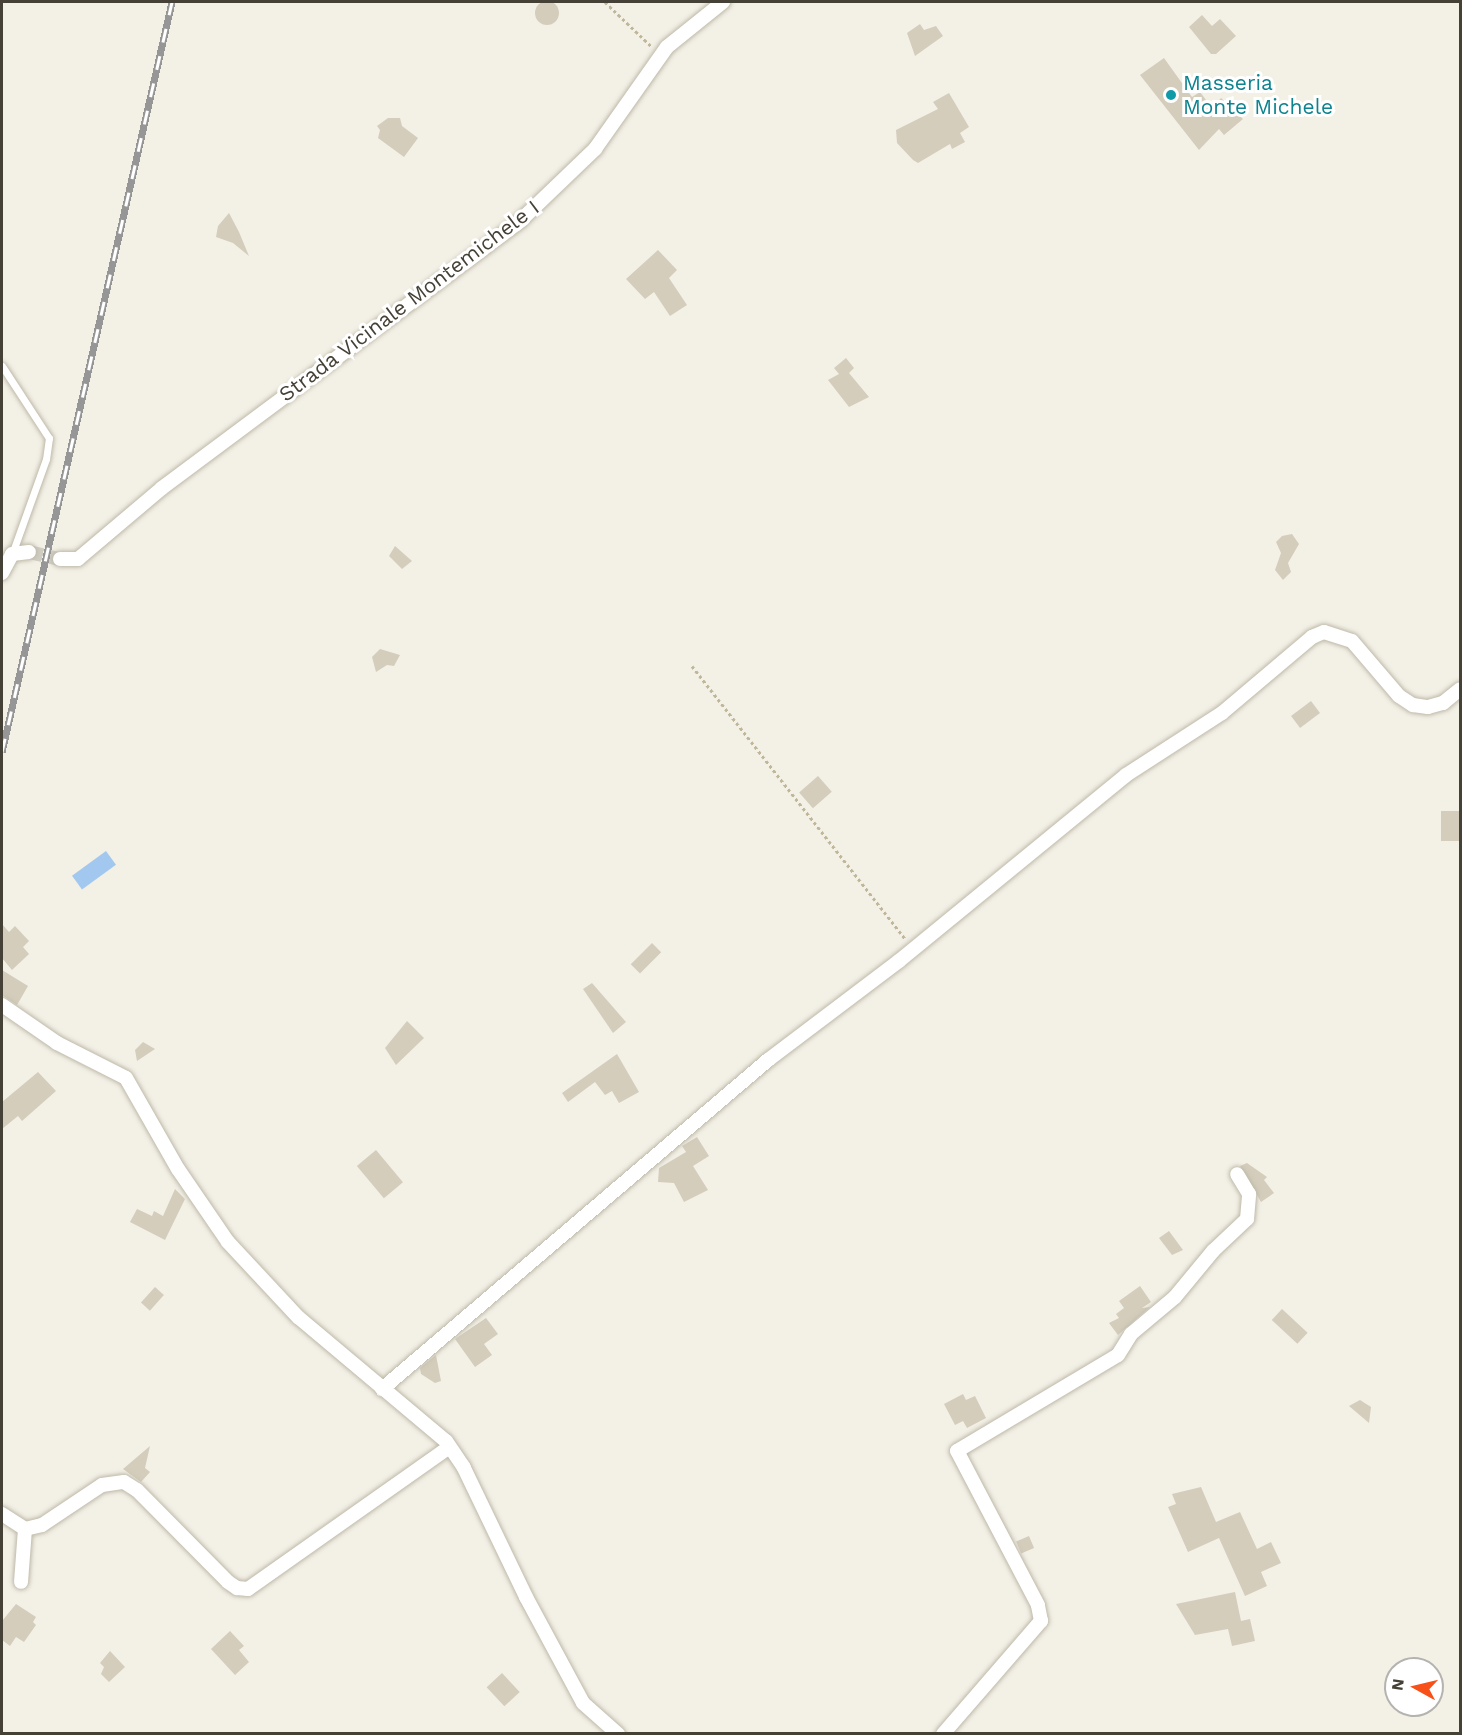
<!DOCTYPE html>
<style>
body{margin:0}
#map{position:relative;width:1462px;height:1735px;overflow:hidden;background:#f3f0e6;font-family:"Work Sans",sans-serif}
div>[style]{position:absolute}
.water>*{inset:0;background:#a3c8ef;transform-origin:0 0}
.building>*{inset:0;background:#d4cdbc;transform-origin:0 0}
.round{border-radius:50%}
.street-tunnel>*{height:14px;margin-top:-7px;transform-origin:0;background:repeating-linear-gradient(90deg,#d0cdc3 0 14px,transparent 0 21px)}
.path>*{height:3px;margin-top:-1.5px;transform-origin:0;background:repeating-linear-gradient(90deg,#c0b69a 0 3px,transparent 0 6px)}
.roads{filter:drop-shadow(0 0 2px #beb9a9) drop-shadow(0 0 2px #beb9a9)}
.lane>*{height:7px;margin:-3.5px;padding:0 3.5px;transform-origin:3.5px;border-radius:3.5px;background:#fff}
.street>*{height:14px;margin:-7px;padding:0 7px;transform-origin:7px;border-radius:7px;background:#fff}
.rail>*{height:7px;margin-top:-3.5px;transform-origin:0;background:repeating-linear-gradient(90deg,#fff 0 14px,#969696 0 28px);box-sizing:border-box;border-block:2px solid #969696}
.dots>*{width:16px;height:16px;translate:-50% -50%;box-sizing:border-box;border:3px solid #fff;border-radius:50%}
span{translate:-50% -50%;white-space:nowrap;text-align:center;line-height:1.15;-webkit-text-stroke:6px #fff;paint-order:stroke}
.culture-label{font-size:21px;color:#0d838f}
.left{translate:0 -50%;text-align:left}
.street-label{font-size:21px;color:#464136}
.frame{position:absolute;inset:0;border:3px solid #464136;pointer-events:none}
.north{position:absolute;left:1384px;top:1657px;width:60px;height:60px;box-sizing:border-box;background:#fff;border:2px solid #b5b3af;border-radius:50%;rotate:278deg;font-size:16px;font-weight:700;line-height:24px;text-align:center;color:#464136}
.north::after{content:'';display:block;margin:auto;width:21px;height:27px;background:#f75119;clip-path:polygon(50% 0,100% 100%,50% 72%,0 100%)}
</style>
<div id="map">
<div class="water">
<div style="left:106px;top:851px;width:17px;height:42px;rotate:54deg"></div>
</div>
<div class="building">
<div class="round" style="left:535px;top:1px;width:24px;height:24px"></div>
<div style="clip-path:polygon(1202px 15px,1212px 26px,1220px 19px,1236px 36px,1216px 54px,1211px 54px,1189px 27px)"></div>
<div style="clip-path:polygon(920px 24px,924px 30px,936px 26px,943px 36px,915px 56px,907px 33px)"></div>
<div style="clip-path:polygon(1164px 58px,1192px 97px,1200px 92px,1212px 108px,1221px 98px,1243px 119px,1224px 135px,1219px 129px,1199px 150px,1140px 75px)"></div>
<div style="clip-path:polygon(949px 93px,969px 127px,960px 133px,965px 142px,952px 149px,950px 144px,918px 163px,913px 160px,897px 143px,896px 130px,938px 109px,933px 102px)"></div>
<div style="clip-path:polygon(388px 118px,400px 118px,402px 126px,418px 138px,404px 157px,378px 138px,380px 130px,377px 126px)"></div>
<div style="clip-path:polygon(229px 213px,239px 232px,249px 256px,233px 243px,216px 237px,218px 226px)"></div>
<div style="clip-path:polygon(658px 250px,677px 270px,669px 278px,687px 305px,670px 316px,654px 292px,645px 299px,626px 279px)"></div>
<div style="clip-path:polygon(846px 358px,854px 368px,849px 373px,869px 397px,849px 407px,828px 380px,839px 374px,834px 368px)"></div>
<div style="clip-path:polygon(1292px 534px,1299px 544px,1288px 563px,1291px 572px,1283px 580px,1275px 570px,1281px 553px,1276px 542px,1282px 536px)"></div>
<div style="clip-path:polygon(395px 546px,412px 561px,402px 569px,389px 556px)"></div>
<div style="clip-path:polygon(380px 649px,400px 655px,394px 666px,387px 665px,376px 672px,372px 657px)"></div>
<div style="left:1311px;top:701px;width:15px;height:25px;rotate:53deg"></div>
<div style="left:818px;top:776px;width:21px;height:25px;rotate:49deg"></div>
<div style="left:1461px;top:811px;width:30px;height:20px;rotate:90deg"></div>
<div style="clip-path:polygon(2px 924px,9px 932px,15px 926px,29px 941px,23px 947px,29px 954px,12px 970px,2px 958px)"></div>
<div style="left:652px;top:943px;width:13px;height:30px;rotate:45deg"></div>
<div style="clip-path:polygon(2px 970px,28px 986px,17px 1005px,2px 995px)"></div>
<div style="clip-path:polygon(592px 983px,626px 1022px,613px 1033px,583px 989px)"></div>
<div style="clip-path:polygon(407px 1021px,424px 1038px,396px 1065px,385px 1048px)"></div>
<div style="clip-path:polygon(143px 1042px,155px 1049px,137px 1061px,135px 1050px)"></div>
<div style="clip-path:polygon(617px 1054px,639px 1092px,619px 1103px,612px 1091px,605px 1095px,595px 1082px,568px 1102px,562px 1093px)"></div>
<div style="clip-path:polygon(38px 1072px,56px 1091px,22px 1121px,18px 1116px,2px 1129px,2px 1102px)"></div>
<div style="clip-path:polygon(697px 1137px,709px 1156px,693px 1166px,708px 1190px,684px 1202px,674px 1183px,658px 1182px,659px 1168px,686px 1152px,682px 1146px)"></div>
<div style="left:376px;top:1150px;width:42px;height:25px;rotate:50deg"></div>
<div style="clip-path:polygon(1247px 1163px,1267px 1177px,1264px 1180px,1274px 1193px,1261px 1202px,1240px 1166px)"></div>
<div style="clip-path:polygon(175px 1189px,185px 1199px,165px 1240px,130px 1222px,137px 1209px,152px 1216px,154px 1211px,163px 1216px)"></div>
<div style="clip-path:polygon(1169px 1231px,1183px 1250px,1172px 1255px,1159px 1238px)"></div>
<div style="clip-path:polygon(1140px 1286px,1151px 1302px,1142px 1308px,1150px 1307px,1118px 1335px,1109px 1323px,1119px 1318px,1116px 1314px,1124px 1308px,1119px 1301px)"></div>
<div style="left:155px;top:1287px;width:12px;height:21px;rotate:42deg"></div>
<div style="left:1282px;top:1309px;width:35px;height:15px;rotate:43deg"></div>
<div style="clip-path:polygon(486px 1318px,498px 1334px,484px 1344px,492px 1355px,475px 1367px,455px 1339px)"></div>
<div style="clip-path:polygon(436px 1355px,441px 1381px,435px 1383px,421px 1374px,420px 1368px)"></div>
<div style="clip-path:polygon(963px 1394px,966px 1400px,975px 1396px,986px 1418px,967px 1428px,963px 1421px,955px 1425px,944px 1404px)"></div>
<div style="clip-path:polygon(1360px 1400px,1371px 1407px,1369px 1423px,1349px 1406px)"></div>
<div style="clip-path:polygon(150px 1446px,145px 1468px,150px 1472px,141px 1482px,123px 1469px)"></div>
<div style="clip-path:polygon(1201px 1487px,1216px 1522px,1240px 1512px,1257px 1549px,1271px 1542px,1281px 1563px,1261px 1572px,1267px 1586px,1245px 1596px,1219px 1538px,1188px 1552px,1168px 1507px,1176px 1504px,1172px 1494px)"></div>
<div style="left:1029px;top:1536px;width:13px;height:14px;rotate:67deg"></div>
<div style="clip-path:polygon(1235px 1592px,1241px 1621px,1250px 1619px,1255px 1641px,1232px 1646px,1228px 1629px,1195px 1635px,1176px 1604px)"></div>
<div style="clip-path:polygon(16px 1604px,36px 1617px,33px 1622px,36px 1625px,24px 1642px,16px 1637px,10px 1646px,2px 1640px,2px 1621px)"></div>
<div style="clip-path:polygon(230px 1631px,244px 1646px,239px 1650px,249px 1662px,235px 1675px,211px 1649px)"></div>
<div style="clip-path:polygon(110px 1651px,125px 1667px,109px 1682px,101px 1674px,104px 1667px,100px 1663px)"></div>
<div style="left:502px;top:1673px;width:26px;height:21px;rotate:47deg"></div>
</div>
<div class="street-tunnel">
<div style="left:29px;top:552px;width:32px;rotate:13deg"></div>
</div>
<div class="path">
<div style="left:605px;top:2px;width:64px;rotate:43.7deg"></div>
<div style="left:692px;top:666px;width:346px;rotate:52deg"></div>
</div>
<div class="roads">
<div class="lane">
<div style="left:2px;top:366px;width:86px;rotate:56.9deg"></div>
<div style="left:49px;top:438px;width:21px;rotate:98deg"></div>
<div style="left:46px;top:459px;width:101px;rotate:109.7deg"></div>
</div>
<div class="street">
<div style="left:60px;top:559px;width:18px"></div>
<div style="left:78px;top:559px;width:110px;rotate:-40.2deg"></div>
<div style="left:162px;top:488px;width:448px;rotate:-36.7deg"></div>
<div style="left:521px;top:220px;width:103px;rotate:-43.8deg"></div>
<div style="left:595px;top:149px;width:125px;rotate:-54.8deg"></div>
<div style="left:667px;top:47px;width:72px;rotate:-38.8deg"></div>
<div style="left:2px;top:573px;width:21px;rotate:-62deg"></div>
<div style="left:12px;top:554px;width:17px;rotate:-7deg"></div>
<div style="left:2px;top:1005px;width:67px;rotate:34.6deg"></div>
<div style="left:57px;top:1043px;width:77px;rotate:26.9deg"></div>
<div style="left:126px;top:1078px;width:105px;rotate:60.3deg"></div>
<div style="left:178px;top:1169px;width:88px;rotate:55.6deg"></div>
<div style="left:228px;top:1242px;width:103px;rotate:47deg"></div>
<div style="left:298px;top:1317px;width:193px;rotate:40deg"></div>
<div style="left:446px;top:1441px;width:32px;rotate:56deg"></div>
<div style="left:464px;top:1468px;width:143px;rotate:64.3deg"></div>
<div style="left:526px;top:1597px;width:120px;rotate:61.7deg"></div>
<div style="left:583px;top:1703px;width:47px;rotate:41.5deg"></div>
<div style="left:382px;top:1389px;width:507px;rotate:-40.44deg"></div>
<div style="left:768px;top:1060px;width:164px;rotate:-37.1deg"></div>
<div style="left:899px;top:961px;width:293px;rotate:-39.3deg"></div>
<div style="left:1126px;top:775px;width:114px;rotate:-32.9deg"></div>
<div style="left:1222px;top:713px;width:118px;rotate:-40.2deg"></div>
<div style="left:1312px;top:637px;width:13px;rotate:-23deg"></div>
<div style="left:1324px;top:632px;width:29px;rotate:18deg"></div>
<div style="left:1352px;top:641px;width:72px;rotate:49.5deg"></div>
<div style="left:1399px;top:696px;width:17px;rotate:33deg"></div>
<div style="left:1413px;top:705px;width:15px;rotate:8deg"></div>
<div style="left:1428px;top:707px;width:16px;rotate:-15deg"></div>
<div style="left:1443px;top:703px;width:22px;rotate:-39deg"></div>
<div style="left:2px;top:1514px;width:27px;rotate:33deg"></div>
<div style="left:25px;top:1529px;width:53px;rotate:94.3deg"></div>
<div style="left:25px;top:1529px;width:17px;rotate:-13deg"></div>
<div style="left:42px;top:1525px;width:72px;rotate:-33.7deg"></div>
<div style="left:102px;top:1485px;width:22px;rotate:-8deg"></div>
<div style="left:124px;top:1482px;width:15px;rotate:32deg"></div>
<div style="left:137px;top:1490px;width:129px;rotate:45.3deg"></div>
<div style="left:228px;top:1582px;width:11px;rotate:34deg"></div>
<div style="left:237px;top:1588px;width:11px;rotate:5deg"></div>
<div style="left:248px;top:1589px;width:246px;rotate:-35.2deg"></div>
<div style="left:943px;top:1734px;width:150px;rotate:-49.1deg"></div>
<div style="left:1041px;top:1621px;width:16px;rotate:-101deg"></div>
<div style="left:1038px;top:1605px;width:174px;rotate:-117.7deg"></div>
<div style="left:957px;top:1451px;width:187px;rotate:-30.8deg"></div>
<div style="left:1118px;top:1355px;width:25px;rotate:-58deg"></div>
<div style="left:1131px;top:1334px;width:57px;rotate:-40.1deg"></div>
<div style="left:1175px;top:1297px;width:60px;rotate:-50.4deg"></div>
<div style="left:1213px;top:1251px;width:47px;rotate:-43.3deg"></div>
<div style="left:1247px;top:1219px;width:25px;rotate:-85deg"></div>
<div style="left:1249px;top:1194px;width:23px;rotate:-121deg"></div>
</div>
</div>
<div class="rail">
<div style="left:2px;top:752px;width:769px;rotate:-77.23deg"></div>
</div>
<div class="dots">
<div style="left:1171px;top:95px;background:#0f9aa8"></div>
</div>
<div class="culture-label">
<span class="left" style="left:1183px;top:95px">Masseria<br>Monte Michele</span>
</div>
<div class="street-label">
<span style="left:409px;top:301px;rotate:-37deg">Strada Vicinale Montemichele I</span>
</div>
<div class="frame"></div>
<div class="north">N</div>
</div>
